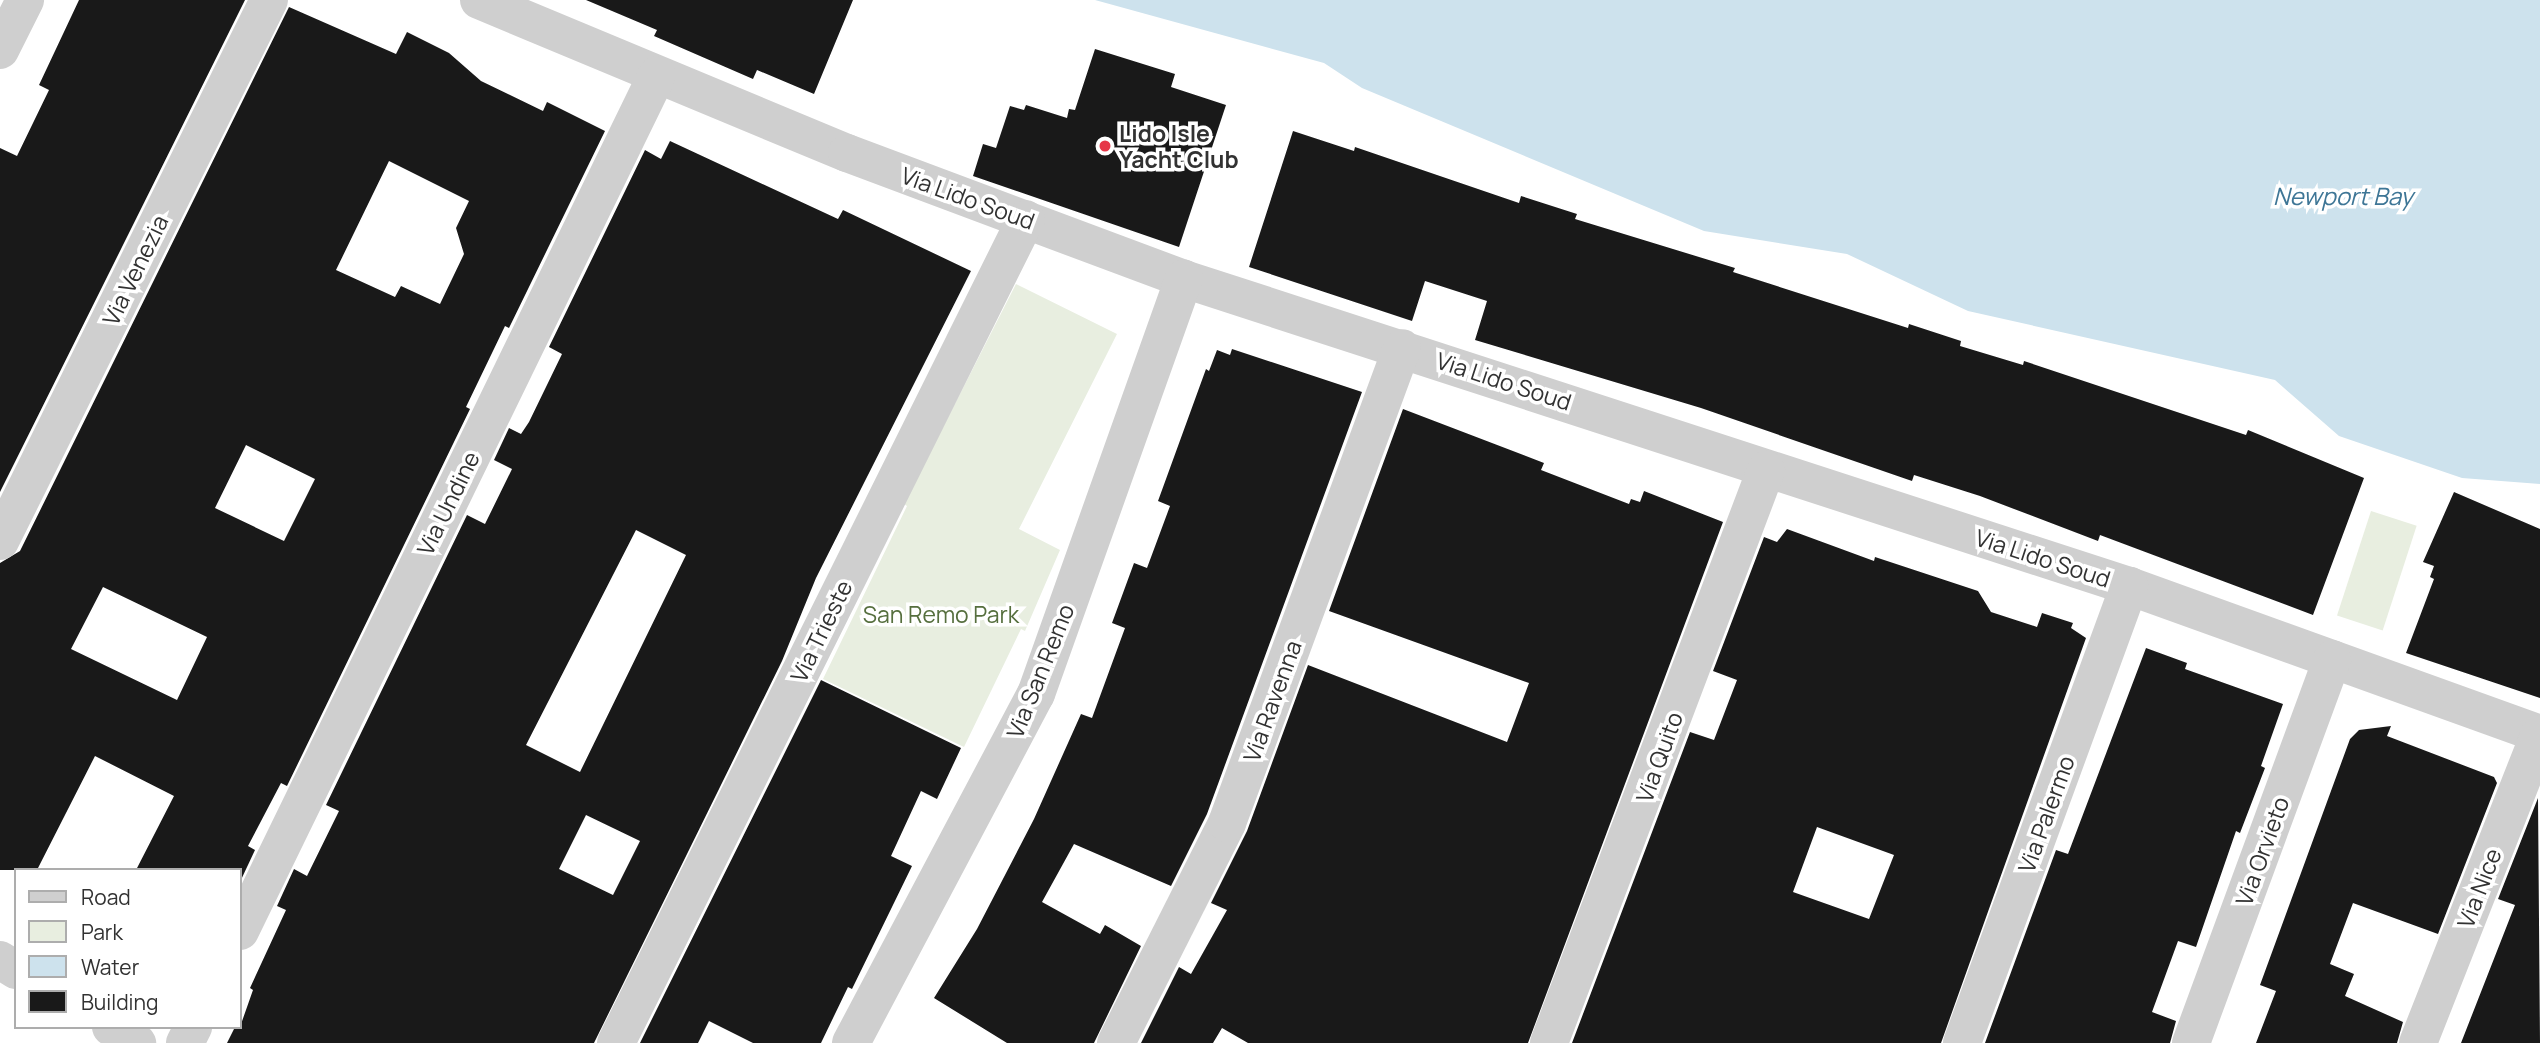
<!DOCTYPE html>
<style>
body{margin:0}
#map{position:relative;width:2540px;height:1043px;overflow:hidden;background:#fff;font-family:Manrope,sans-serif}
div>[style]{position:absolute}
.green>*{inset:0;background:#e8eee0;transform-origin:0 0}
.water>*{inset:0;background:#cde2ed}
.building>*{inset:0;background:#191919}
.minor>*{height:38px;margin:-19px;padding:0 19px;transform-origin:19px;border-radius:19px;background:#cfcfcf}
.dots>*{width:19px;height:19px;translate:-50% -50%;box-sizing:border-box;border:4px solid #fff;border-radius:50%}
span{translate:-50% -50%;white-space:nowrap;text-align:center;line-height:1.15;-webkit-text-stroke:7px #fff;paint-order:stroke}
.poi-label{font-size:23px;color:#323232;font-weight:700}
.left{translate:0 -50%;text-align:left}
.street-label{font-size:23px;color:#323232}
.park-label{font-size:23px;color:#566f3e}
.water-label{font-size:24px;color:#3e7696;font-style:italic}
.legend{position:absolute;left:14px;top:868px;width:228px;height:161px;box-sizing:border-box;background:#fff;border:2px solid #adadad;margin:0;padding:9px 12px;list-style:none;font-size:21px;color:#323232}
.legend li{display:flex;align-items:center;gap:14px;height:35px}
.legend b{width:35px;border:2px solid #adadad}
</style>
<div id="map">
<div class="green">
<div style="clip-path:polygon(1016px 284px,1117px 334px,1019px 529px,1060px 550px,1025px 631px,1021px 629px,964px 747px,823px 679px,907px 506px,904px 504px)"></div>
<div style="left:2371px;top:511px;width:48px;height:110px;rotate:18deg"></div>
</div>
<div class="water">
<div style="clip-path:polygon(1095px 0,2540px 0,2540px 484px,2462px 478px,2339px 436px,2275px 380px,1968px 311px,1847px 254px,1704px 231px,1362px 88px,1324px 63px)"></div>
</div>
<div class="building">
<div style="clip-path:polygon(79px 0,245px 0,0 492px,0 148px,17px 156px,49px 90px,39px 85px)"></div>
<div style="clip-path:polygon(586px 0,853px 0,814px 94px,757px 70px,753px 79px,654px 36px,657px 30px)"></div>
<div style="clip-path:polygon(evenodd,289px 7px,396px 54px,407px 32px,449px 53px,481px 81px,543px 111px,547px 102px,605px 131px,509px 328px,505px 326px,466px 407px,470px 409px,287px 786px,281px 783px,248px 846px,255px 850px,240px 882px,240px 870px,136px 870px,174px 796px,95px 756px,37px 870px,0 870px,0 563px,20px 551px,289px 7px,389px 161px,469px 201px,456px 228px,464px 254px,440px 304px,401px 286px,395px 297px,336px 270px,389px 161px,289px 7px,246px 445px,315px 479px,284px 541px,215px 508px,246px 445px,289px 7px,103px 587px,207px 637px,177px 700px,71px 649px,103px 587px)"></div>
<div style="clip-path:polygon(1095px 49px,1175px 74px,1171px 87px,1226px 105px,1179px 247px,973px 176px,983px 144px,996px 148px,1010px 106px,1024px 110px,1026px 105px,1067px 118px,1069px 109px,1075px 110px)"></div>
<div style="clip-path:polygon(1293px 131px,1354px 151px,1355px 147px,1519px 203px,1521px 196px,1577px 214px,1575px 219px,1735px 268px,1733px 272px,1908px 328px,1909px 324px,1961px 341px,1960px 346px,2023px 365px,2024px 361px,2246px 435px,2248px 430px,2364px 478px,2313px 615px,2100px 535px,2098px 541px,1980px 496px,1914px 475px,1912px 481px,1701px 408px,1475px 340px,1487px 301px,1425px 281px,1412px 321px,1249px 267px)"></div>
<div style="clip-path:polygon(evenodd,670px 141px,838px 219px,843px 210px,971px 271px,816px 578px,782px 661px,594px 1043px,227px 1043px,235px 1027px,240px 1027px,253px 990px,250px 988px,286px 910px,277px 906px,294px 869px,307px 876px,339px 811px,326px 805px,467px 515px,485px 524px,512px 469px,494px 460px,509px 428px,521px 434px,529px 422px,562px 354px,549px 347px,645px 150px,661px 159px,670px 141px,636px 530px,686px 555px,580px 772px,526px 745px,636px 530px,670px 141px,586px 815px,640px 841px,613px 895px,559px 869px,586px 815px)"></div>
<div style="clip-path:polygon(1232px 349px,1362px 392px,1207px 814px,1171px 886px,1074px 844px,1042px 902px,1100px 934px,1105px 925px,1141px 946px,1094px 1043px,1007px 1043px,934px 998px,977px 929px,1034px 819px,1081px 714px,1092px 718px,1125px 628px,1112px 623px,1134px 563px,1147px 568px,1170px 506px,1158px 501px,1206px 369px,1209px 371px,1217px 350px,1230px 355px)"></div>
<div style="clip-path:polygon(1403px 409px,1544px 463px,1541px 470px,1629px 504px,1631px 499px,1640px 502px,1644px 491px,1723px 522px,1528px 1043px,1248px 1043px,1222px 1028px,1213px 1043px,1141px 1043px,1179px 967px,1191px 974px,1227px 910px,1211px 903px,1247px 831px,1308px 665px,1507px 742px,1529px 683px,1329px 611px)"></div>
<div style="clip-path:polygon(2454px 492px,2540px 529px,2540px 698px,2406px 653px,2434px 579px,2430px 577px,2434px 566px,2423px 562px)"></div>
<div style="clip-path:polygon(evenodd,1787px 529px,1874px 561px,1875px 557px,1978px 591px,1991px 612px,2037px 627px,2042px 613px,2073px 623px,2071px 628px,2086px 638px,1941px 1043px,1572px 1043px,1690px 732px,1714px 740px,1737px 680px,1713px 671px,1764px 537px,1777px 542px,1787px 529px,1817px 827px,1894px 855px,1869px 919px,1793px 892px,1817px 827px)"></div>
<div style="clip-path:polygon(2146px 648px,2187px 663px,2185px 669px,2283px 704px,2261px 766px,2265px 768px,2240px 833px,2236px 831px,2196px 947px,2178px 941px,2152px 1012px,2176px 1021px,2170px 1043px,1985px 1043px,2056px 850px,2068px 854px)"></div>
<div style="clip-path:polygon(821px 680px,961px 748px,937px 799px,921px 791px,891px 856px,912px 866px,852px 989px,848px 987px,821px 1043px,753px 1043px,709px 1021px,698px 1043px,640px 1043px)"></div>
<div style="clip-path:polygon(2391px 726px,2387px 736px,2494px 777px,2497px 783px,2438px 934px,2353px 903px,2330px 964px,2354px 974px,2345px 996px,2403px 1022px,2397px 1043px,2256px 1043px,2276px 991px,2260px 985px,2350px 739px,2359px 730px)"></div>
<div style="clip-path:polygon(2538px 798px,2540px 1043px,2461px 1043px,2515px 905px,2498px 899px)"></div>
</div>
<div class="minor">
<div style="left:479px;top:0;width:399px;rotate:22.6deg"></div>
<div style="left:847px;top:153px;width:360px;rotate:20.5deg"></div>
<div style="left:1184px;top:279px;width:994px;rotate:18deg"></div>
<div style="left:2129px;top:586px;width:437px;rotate:19.8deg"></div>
<div style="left:0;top:50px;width:56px;rotate:-63.4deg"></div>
<div style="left:0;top:541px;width:604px;rotate:-63.56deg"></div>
<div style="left:240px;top:931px;width:952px;rotate:-64.03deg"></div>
<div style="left:0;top:960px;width:19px;rotate:32deg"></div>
<div style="left:111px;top:1027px;width:31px;rotate:32deg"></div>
<div style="left:185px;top:1043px;width:18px;rotate:-63deg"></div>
<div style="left:616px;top:1043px;width:920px;rotate:-63.55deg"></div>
<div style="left:851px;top:1043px;width:395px;rotate:-62.1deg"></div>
<div style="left:1036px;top:694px;width:441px;rotate:-70.4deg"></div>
<div style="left:1116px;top:1043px;width:246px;rotate:-63.2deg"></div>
<div style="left:1227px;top:823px;width:506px;rotate:-69.78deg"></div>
<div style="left:1549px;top:1043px;width:613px;rotate:-69.26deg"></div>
<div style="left:1962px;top:1043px;width:487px;rotate:-69.9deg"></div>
<div style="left:2191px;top:1043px;width:409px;rotate:-69.8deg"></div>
<div style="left:2418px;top:1043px;width:332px;rotate:-68.5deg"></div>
</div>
<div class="dots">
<div style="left:1105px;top:146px;background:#e63648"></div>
</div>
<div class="poi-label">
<span class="left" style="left:1119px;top:146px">Lido Isle<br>Yacht Club</span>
</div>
<div class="street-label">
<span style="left:968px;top:198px;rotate:20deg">Via Lido Soud</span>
<span style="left:135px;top:270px;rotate:-64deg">Via Venezia</span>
<span style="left:1504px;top:381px;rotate:18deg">Via Lido Soud</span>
<span style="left:448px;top:503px;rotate:-64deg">Via Undine</span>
<span style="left:2043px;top:558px;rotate:18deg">Via Lido Soud</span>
<span style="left:821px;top:631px;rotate:-64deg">Via Trieste</span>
<span style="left:1040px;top:671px;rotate:-68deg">Via San Remo</span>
<span style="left:1272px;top:701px;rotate:-70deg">Via Ravenna</span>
<span style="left:1659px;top:757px;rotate:-70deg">Via Quito</span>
<span style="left:2046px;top:814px;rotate:-70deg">Via Palermo</span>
<span style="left:2262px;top:851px;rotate:-70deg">Via Orvieto</span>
<span style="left:2479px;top:888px;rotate:-69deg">Via Nice</span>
</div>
<div class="park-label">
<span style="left:941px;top:614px">San Remo Park</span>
</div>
<div class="water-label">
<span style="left:2343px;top:196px">Newport Bay</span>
</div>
<ul class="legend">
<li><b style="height:9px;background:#cfcfcf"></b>Road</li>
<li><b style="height:19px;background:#e8eee0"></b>Park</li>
<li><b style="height:19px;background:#cde2ed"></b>Water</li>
<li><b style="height:19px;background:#191919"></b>Building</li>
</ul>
</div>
